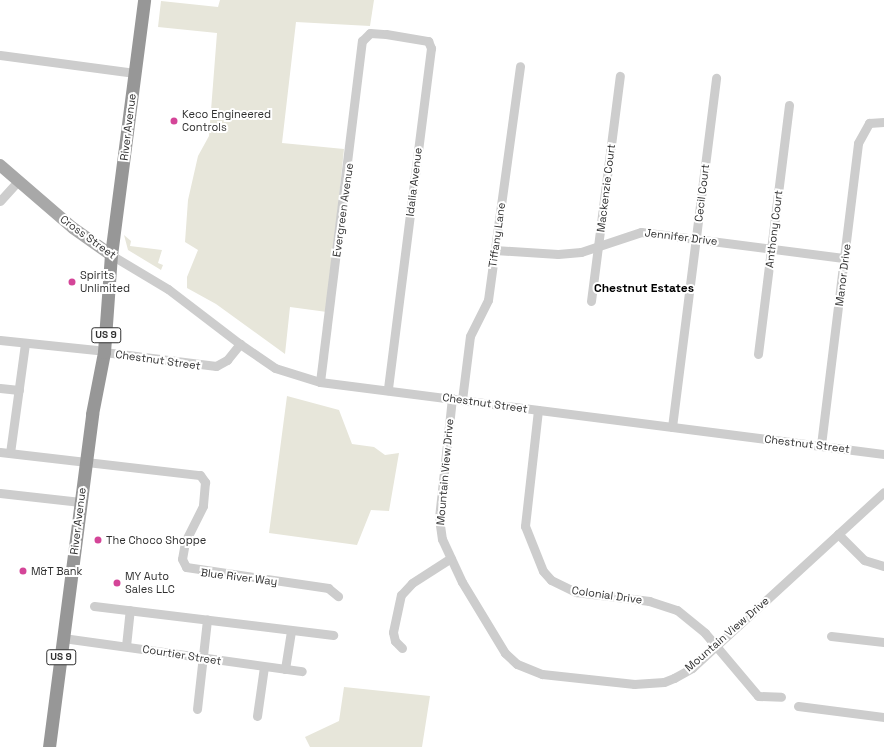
<!DOCTYPE html>
<style>
body{margin:0}
#map{position:relative;width:884px;height:747px;overflow:hidden;background:#fff;font-family:"Space Grotesk",sans-serif}
div>[style]{position:absolute}
.green>*{inset:0;background:#e7e6da}
.minor>*{height:9px;margin:-4.5px;padding:0 4.5px;transform-origin:4.5px;border-radius:4.5px;background:#cdcdcd}
.major>*{height:12px;margin:-6px;padding:0 6px;transform-origin:6px;border-radius:6px;background:#a8a8a8}
.highway>*{height:13px;margin:-6.5px;padding:0 6.5px;transform-origin:6.5px;border-radius:6.5px;background:#979797}
.dots>*{width:11px;height:11px;translate:-50% -50%;box-sizing:border-box;border:2px solid #fff;border-radius:50%}
span{translate:-50% -50%;white-space:nowrap;text-align:center;line-height:1.15;-webkit-text-stroke:4px #fff;paint-order:stroke}
.shield-label span{padding:1px 3px;background:#fff;border:1px solid;border-radius:3px;-webkit-text-stroke-width:0}
.shield-label{font-size:10px;color:#303030;font-weight:700}
.poi-label{font-size:11px;color:#303030}
.left{translate:0 -50%;text-align:left}
.street-label{font-size:11px;color:#303030}
.neighbourhood-label{font-size:12px;color:#000;font-weight:700}
</style>
<div id="map">
<div class="green">
<div style="clip-path:polygon(220px 0,374px 0,370px 26px,296px 22px,282px 143px,344px 149px,327px 312px,290px 307px,285px 354px,216px 304px,187px 288px,187px 277px,198px 250px,185px 242px,188px 200px,198px 156px,209px 136px,217px 33px,158px 27px,161px 1px,218px 7px)"></div>
<div style="clip-path:polygon(124px 235px,131px 241px,130px 246px,162px 250px,158px 263px,163px 265px,161px 270px,128px 250px)"></div>
<div style="clip-path:polygon(287px 396px,339px 410px,352px 444px,374px 447px,385px 455px,399px 453px,389px 511px,371px 510px,357px 545px,269px 533px)"></div>
<div style="clip-path:polygon(344px 687px,430px 696px,422px 747px,310px 747px,305px 737px,339px 721px)"></div>
</div>
<div class="minor">
<div style="left:0;top:55px;width:136px;rotate:7.6deg"></div>
<div style="left:0;top:201px;width:27px;rotate:-48deg"></div>
<div style="left:495px;top:250px;width:63px;rotate:3.6deg"></div>
<div style="left:558px;top:254px;width:23px;rotate:-5deg"></div>
<div style="left:581px;top:252px;width:63px;rotate:-18.4deg"></div>
<div style="left:641px;top:232px;width:206px;rotate:7.3deg"></div>
<div style="left:111px;top:255px;width:66px;rotate:30.8deg"></div>
<div style="left:168px;top:289px;width:91px;rotate:37.4deg"></div>
<div style="left:591px;top:301px;width:227px;rotate:-82.7deg"></div>
<div style="left:0;top:340px;width:97px;rotate:5.9deg"></div>
<div style="left:104px;top:352px;width:113px;rotate:7.1deg"></div>
<div style="left:216px;top:366px;width:13px;rotate:-29deg"></div>
<div style="left:227px;top:360px;width:21px;rotate:-51deg"></div>
<div style="left:240px;top:344px;width:42px;rotate:34.4deg"></div>
<div style="left:275px;top:368px;width:47px;rotate:17.3deg"></div>
<div style="left:320px;top:382px;width:569px;rotate:7.28deg"></div>
<div style="left:758px;top:354px;width:251px;rotate:-82.9deg"></div>
<div style="left:320px;top:382px;width:344px;rotate:-83deg"></div>
<div style="left:362px;top:41px;width:11px;rotate:-45deg"></div>
<div style="left:370px;top:33px;width:16px;rotate:4deg"></div>
<div style="left:386px;top:34px;width:43px;rotate:9.5deg"></div>
<div style="left:428px;top:41px;width:8px;rotate:67deg"></div>
<div style="left:431px;top:48px;width:345px;rotate:97.2deg"></div>
<div style="left:0;top:388px;width:19px;rotate:6deg"></div>
<div style="left:452px;top:398px;width:121px;rotate:96.2deg"></div>
<div style="left:439px;top:518px;width:21px;rotate:82deg"></div>
<div style="left:442px;top:539px;width:47px;rotate:65.1deg"></div>
<div style="left:462px;top:582px;width:83px;rotate:58.8deg"></div>
<div style="left:505px;top:653px;width:16px;rotate:43deg"></div>
<div style="left:517px;top:664px;width:27px;rotate:22deg"></div>
<div style="left:542px;top:674px;width:93px;rotate:6.2deg"></div>
<div style="left:634px;top:684px;width:30px;rotate:-4deg"></div>
<div style="left:664px;top:682px;width:11px;rotate:-22deg"></div>
<div style="left:674px;top:678px;width:21px;rotate:-29deg"></div>
<div style="left:692px;top:668px;width:260px;rotate:-42.5deg"></div>
<div style="left:462px;top:400px;width:64px;rotate:-82.9deg"></div>
<div style="left:470px;top:336px;width:40px;rotate:-63.4deg"></div>
<div style="left:488px;top:300px;width:236px;rotate:-82.2deg"></div>
<div style="left:538px;top:410px;width:117px;rotate:96.4deg"></div>
<div style="left:525px;top:526px;width:48px;rotate:68.2deg"></div>
<div style="left:543px;top:571px;width:12px;rotate:48deg"></div>
<div style="left:551px;top:580px;width:28px;rotate:26deg"></div>
<div style="left:576px;top:592px;width:74px;rotate:7deg"></div>
<div style="left:649px;top:601px;width:29px;rotate:18deg"></div>
<div style="left:677px;top:610px;width:36px;rotate:39deg"></div>
<div style="left:705px;top:633px;width:82px;rotate:49.9deg"></div>
<div style="left:758px;top:696px;width:23px;rotate:2deg"></div>
<div style="left:672px;top:427px;width:352px;rotate:-82.8deg"></div>
<div style="left:821px;top:445px;width:304px;rotate:-83deg"></div>
<div style="left:858px;top:143px;width:23px;rotate:-61deg"></div>
<div style="left:869px;top:123px;width:15px;rotate:-4deg"></div>
<div style="left:0;top:452px;width:201px;rotate:6.6deg"></div>
<div style="left:200px;top:475px;width:9px;rotate:54deg"></div>
<div style="left:205px;top:482px;width:24px;rotate:95deg"></div>
<div style="left:203px;top:506px;width:40px;rotate:116.6deg"></div>
<div style="left:185px;top:542px;width:17px;rotate:100deg"></div>
<div style="left:182px;top:559px;width:9px;rotate:63deg"></div>
<div style="left:186px;top:567px;width:144px;rotate:8.4deg"></div>
<div style="left:328px;top:588px;width:13px;rotate:39deg"></div>
<div style="left:10px;top:453px;width:111px;rotate:-82.2deg"></div>
<div style="left:0;top:493px;width:81px;rotate:6.4deg"></div>
<div style="left:838px;top:534px;width:37px;rotate:45deg"></div>
<div style="left:864px;top:560px;width:21px;rotate:17deg"></div>
<div style="left:94px;top:606px;width:241px;rotate:6.9deg"></div>
<div style="left:831px;top:636px;width:53px;rotate:6.5deg"></div>
<div style="left:63px;top:638px;width:241px;rotate:7.9deg"></div>
<div style="left:126px;top:646px;width:36px;rotate:-84deg"></div>
<div style="left:402px;top:648px;width:10px;rotate:-135deg"></div>
<div style="left:395px;top:641px;width:9px;rotate:-103deg"></div>
<div style="left:393px;top:632px;width:38px;rotate:-78deg"></div>
<div style="left:401px;top:595px;width:16px;rotate:-47deg"></div>
<div style="left:412px;top:583px;width:46px;rotate:-32.7deg"></div>
<div style="left:285px;top:669px;width:39px;rotate:-81deg"></div>
<div style="left:798px;top:706px;width:87px;rotate:7.3deg"></div>
<div style="left:197px;top:709px;width:90px;rotate:-83.6deg"></div>
<div style="left:257px;top:716px;width:49px;rotate:-81.9deg"></div>
</div>
<div class="major">
<div style="left:0;top:165px;width:96px;rotate:40.8deg"></div>
<div style="left:73px;top:228px;width:47px;rotate:35.4deg"></div>
</div>
<div class="highway">
<div style="left:49px;top:747px;width:336px;rotate:-82.6deg"></div>
<div style="left:92px;top:414px;width:63px;rotate:-79deg"></div>
<div style="left:104px;top:352px;width:97px;rotate:-85.9deg"></div>
<div style="left:111px;top:255px;width:257px;rotate:-82.6deg"></div>
</div>
<div class="dots">
<div style="left:174px;top:121px;background:#d44598"></div>
<div style="left:72px;top:282px;background:#d44598"></div>
<div style="left:98px;top:540px;background:#d44598"></div>
<div style="left:23px;top:571px;background:#d44598"></div>
<div style="left:117px;top:583px;background:#d44598"></div>
</div>
<div class="shield-label">
<span style="left:106px;top:335px">US 9</span>
<span style="left:61px;top:657px">US 9</span>
</div>
<div class="poi-label">
<span class="left" style="left:182px;top:121px">Keco Engineered<br>Controls</span>
<span class="left" style="left:80px;top:282px">Spirits<br>Unlimited</span>
<span class="left" style="left:106px;top:540px">The Choco Shoppe</span>
<span class="left" style="left:31px;top:571px">M&amp;T Bank</span>
<span class="left" style="left:125px;top:583px">MY Auto<br>Sales LLC</span>
</div>
<div class="street-label">
<span style="left:128px;top:127px;rotate:-83deg">River Avenue</span>
<span style="left:414px;top:182px;rotate:-83deg">Idalia Avenue</span>
<span style="left:606px;top:188px;rotate:-83deg">Mackenzie Court</span>
<span style="left:702px;top:193px;rotate:-83deg">Cecil Court</span>
<span style="left:343px;top:210px;rotate:-82deg">Evergreen Avenue</span>
<span style="left:774px;top:229px;rotate:-83deg">Anthony Court</span>
<span style="left:497px;top:235px;rotate:-82deg">Tiffany Lane</span>
<span style="left:88px;top:237px;rotate:36deg">Cross Street</span>
<span style="left:681px;top:237px;rotate:7deg">Jennifer Drive</span>
<span style="left:843px;top:275px;rotate:-83deg">Manor Drive</span>
<span style="left:158px;top:360px;rotate:8deg">Chestnut Street</span>
<span style="left:485px;top:403px;rotate:8deg">Chestnut Street</span>
<span style="left:807px;top:444px;rotate:7deg">Chestnut Street</span>
<span style="left:445px;top:472px;rotate:-85deg">Mountain View Drive</span>
<span style="left:78px;top:521px;rotate:-83deg">River Avenue</span>
<span style="left:239px;top:577px;rotate:7deg">Blue River Way</span>
<span style="left:607px;top:595px;rotate:8deg">Colonial Drive</span>
<span style="left:727px;top:634px;rotate:-41deg">Mountain View Drive</span>
<span style="left:182px;top:655px;rotate:9deg">Courtier Street</span>
</div>
<div class="neighbourhood-label">
<span style="left:644px;top:289px">Chestnut Estates</span>
</div>
</div>
